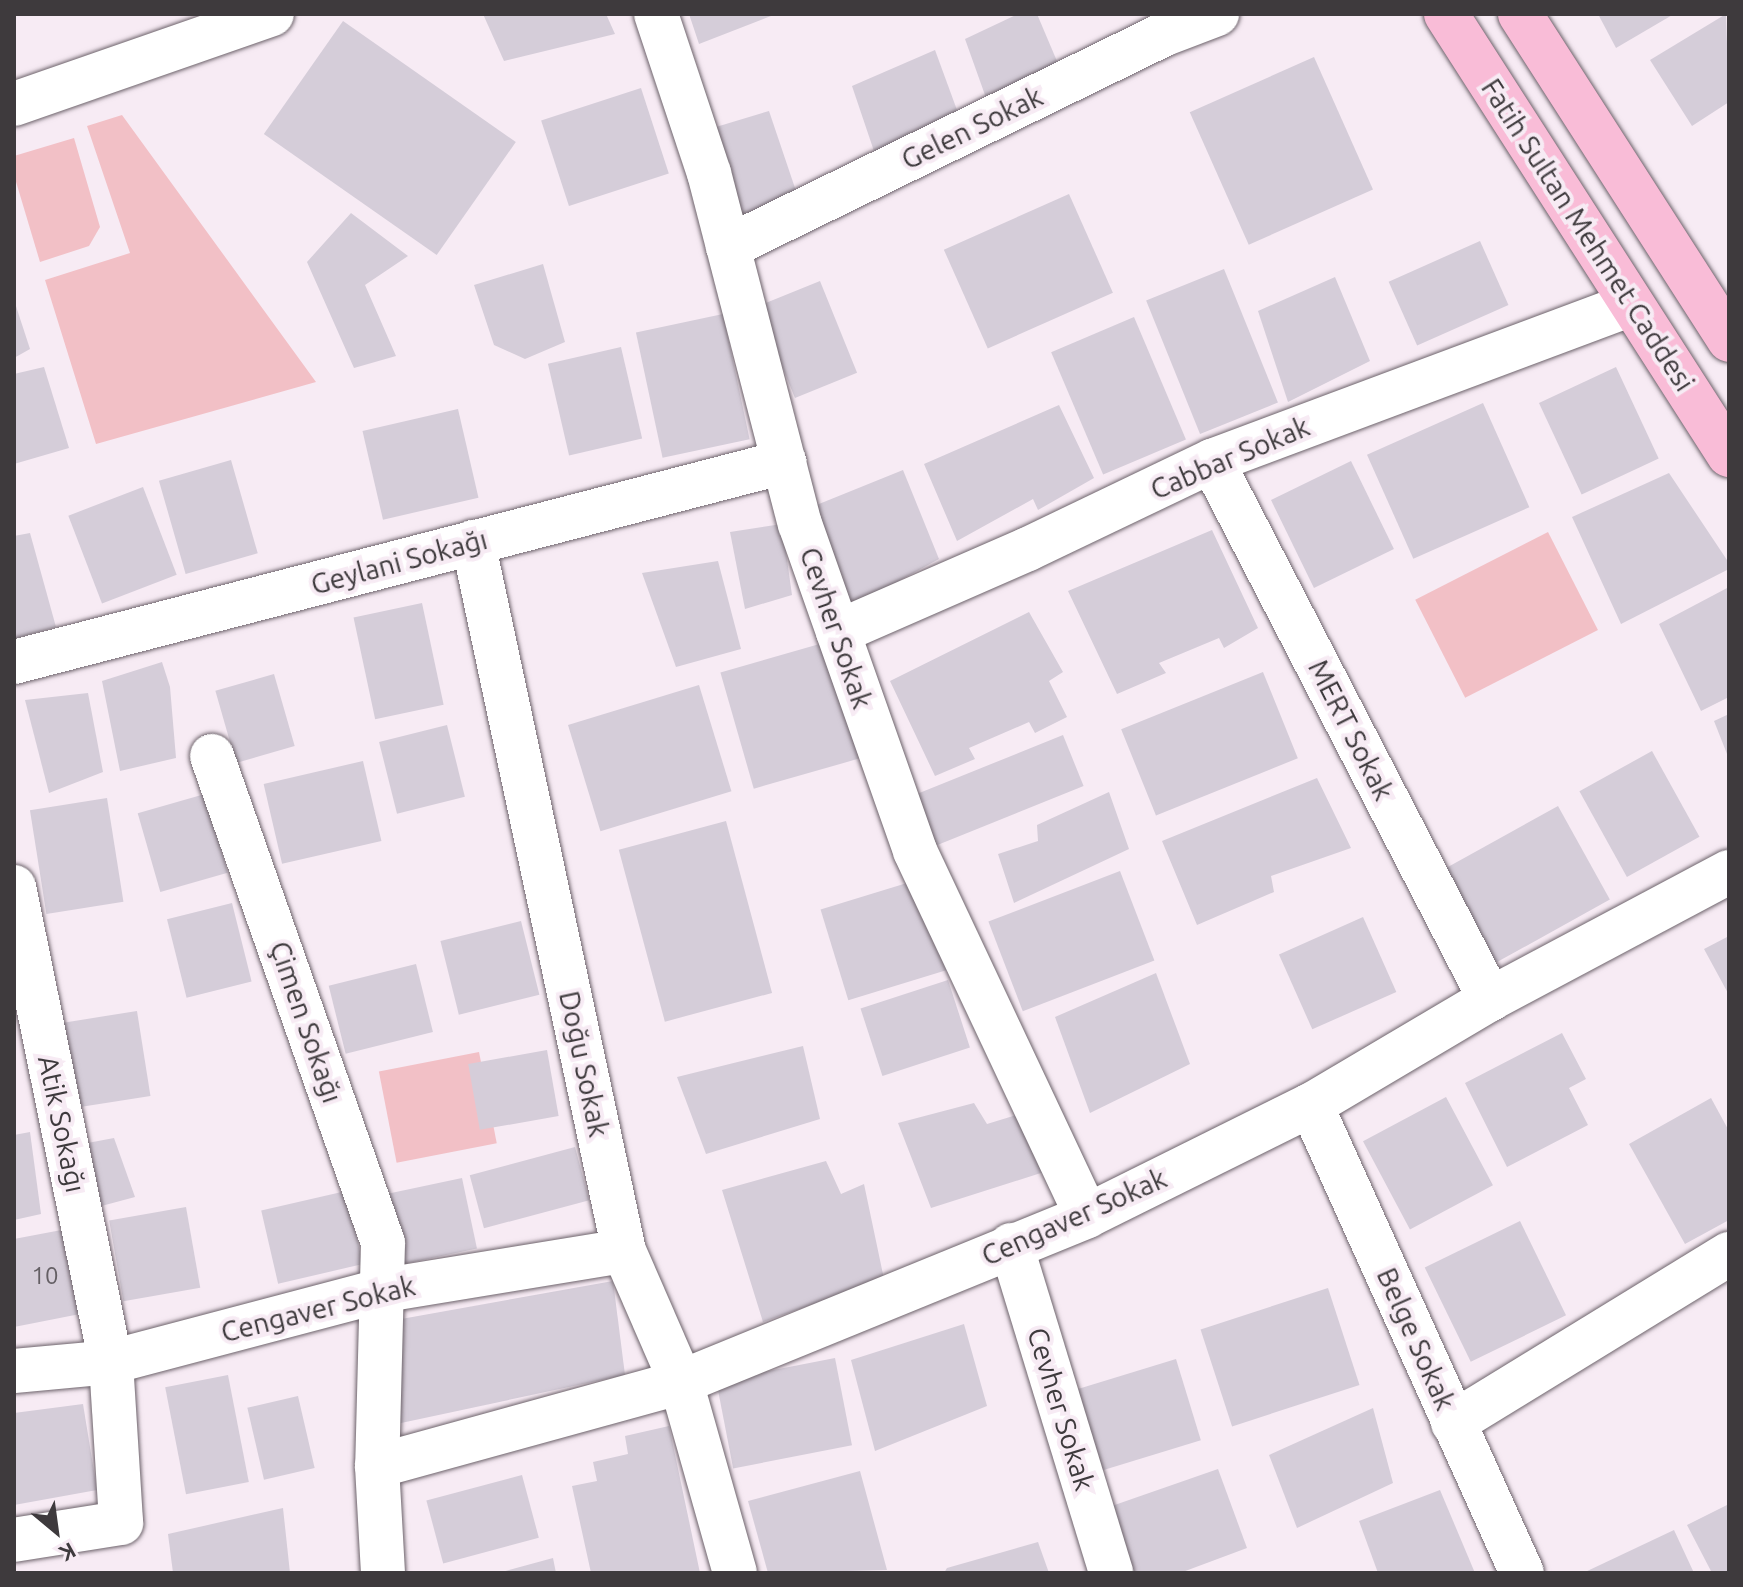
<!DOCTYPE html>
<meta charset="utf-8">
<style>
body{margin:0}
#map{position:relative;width:1743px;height:1587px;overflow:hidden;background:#f7ebf4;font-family:Ubuntu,sans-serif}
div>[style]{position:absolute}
.green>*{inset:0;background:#f2c0c6;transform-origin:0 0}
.building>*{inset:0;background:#d5cdd9;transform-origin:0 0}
.roads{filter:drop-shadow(0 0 2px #6d636b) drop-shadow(0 0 2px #6d636b)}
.minor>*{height:44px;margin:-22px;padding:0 22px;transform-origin:22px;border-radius:22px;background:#fff}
.primary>*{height:44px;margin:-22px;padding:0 22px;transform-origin:22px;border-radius:22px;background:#f9bcd7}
span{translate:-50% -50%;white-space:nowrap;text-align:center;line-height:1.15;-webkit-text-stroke:8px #f7ebf4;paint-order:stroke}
.number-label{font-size:24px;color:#645f64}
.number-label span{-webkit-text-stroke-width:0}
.street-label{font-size:28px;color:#3e3a3d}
.frame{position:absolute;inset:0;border:16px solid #3e3a3d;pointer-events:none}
.north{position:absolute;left:16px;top:1491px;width:80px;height:80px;-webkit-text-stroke:6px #f7ebf4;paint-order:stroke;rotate:151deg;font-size:22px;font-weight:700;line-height:32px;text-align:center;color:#3e3a3d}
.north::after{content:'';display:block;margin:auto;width:28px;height:36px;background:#3e3a3d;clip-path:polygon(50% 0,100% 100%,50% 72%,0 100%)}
</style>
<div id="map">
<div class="green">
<div style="clip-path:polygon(122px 115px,316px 382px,96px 444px,45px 280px,130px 253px,87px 126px)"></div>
<div style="clip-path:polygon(74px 138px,100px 227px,89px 246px,40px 262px,14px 175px,14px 156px)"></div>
<div style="left:1548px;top:532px;width:110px;height:149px;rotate:63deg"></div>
<div style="left:479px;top:1052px;width:93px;height:102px;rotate:79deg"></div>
</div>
<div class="building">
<div style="clip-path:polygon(483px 14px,606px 14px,615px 34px,504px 61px)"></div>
<div style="clip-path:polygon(689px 14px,776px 14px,699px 44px)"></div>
<div style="clip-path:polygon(1018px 14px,1037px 14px,1062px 73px,990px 109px,965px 39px)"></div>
<div style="clip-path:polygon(1598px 14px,1674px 14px,1616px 48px)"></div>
<div style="clip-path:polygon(1726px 14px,1729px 102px,1692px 126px,1650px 60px)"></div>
<div style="left:343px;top:21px;width:211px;height:138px;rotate:35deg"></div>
<div style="clip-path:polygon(935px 50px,961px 121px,878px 163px,852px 86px)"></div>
<div style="left:1314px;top:57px;width:145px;height:136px;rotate:66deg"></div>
<div style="left:641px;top:88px;width:90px;height:105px;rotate:72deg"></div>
<div style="clip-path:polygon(769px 111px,796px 191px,742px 217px,716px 127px)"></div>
<div style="left:1069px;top:194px;width:108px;height:137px;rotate:66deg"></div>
<div style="clip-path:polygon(351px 213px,408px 256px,365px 285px,396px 356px,354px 368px,307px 262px)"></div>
<div style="left:1480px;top:241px;width:70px;height:100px;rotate:66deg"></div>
<div style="clip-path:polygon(543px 264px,565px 342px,525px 359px,494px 345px,474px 285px)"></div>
<div style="left:1224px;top:269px;width:144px;height:84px;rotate:68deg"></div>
<div style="clip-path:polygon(1335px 277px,1370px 361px,1288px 402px,1258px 311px)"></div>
<div style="left:820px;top:281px;width:99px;height:67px;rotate:68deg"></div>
<div style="clip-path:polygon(14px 300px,30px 349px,14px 358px)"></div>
<div style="left:723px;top:314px;width:128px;height:89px;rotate:78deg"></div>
<div style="left:1134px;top:317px;width:133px;height:90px;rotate:67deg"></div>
<div style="left:621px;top:347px;width:94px;height:75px;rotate:77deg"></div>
<div style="clip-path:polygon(44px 367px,69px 448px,14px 464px,14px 374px)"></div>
<div style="left:1616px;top:367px;width:101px;height:85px;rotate:65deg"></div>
<div style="left:1483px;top:403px;width:114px;height:127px;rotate:66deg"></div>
<div style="clip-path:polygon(1059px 405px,1094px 478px,1038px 510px,1033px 499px,957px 541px,924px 464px)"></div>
<div style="left:458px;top:409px;width:91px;height:98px;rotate:77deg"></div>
<div style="left:231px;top:460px;width:97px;height:75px;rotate:74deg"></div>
<div style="left:1351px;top:461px;width:98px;height:89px;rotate:64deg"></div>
<div style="clip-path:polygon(903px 470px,939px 559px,849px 608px,814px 506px)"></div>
<div style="clip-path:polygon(1669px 473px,1729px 563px,1729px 569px,1621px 624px,1572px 517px)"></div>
<div style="left:143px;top:487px;width:94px;height:80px;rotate:69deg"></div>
<div style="clip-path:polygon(782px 524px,792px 595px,745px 609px,730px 532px)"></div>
<div style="clip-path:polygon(1212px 530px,1258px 628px,1224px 648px,1219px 638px,1159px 663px,1166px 673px,1117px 694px,1068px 591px)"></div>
<div style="clip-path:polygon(30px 533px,56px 627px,14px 639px,14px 536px)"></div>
<div style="clip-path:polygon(718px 561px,741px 649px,676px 667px,642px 573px)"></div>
<div style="clip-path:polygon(1729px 587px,1729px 697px,1701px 711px,1659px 624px)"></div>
<div style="left:422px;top:603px;width:104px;height:70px;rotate:78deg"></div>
<div style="clip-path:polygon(1029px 612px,1063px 672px,1049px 681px,1067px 717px,1035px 733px,1029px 722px,969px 748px,975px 759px,935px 776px,890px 681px)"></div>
<div style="left:830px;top:641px;width:121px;height:114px;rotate:74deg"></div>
<div style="clip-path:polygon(162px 662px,170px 687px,176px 758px,120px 771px,102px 681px)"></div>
<div style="left:1263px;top:672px;width:93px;height:153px;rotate:68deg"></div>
<div style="left:274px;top:674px;width:75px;height:61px;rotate:74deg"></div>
<div style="left:699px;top:685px;width:111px;height:137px;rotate:73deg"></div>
<div style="clip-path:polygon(88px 693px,103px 772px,49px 793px,25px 700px)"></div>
<div style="clip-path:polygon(1729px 714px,1729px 759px,1714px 721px)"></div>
<div style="left:447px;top:725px;width:74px;height:70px;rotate:76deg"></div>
<div style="left:1063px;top:735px;width:55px;height:169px;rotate:68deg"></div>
<div style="left:1652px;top:751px;width:98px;height:83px;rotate:61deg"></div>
<div style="left:363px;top:761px;width:82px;height:102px;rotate:77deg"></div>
<div style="clip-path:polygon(1317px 778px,1351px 848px,1271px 876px,1274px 892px,1197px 925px,1162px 841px)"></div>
<div style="clip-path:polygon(1109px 792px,1129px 849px,1014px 903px,998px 854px,1038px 841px,1037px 825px)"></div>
<div style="left:205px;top:794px;width:82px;height:70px;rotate:74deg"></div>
<div style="left:107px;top:798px;width:105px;height:78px;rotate:81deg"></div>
<div style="left:1558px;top:806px;width:107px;height:131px;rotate:61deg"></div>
<div style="left:726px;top:821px;width:178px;height:111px;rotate:75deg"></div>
<div style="left:1120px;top:871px;width:96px;height:141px;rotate:69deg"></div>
<div style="left:920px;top:879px;width:95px;height:104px;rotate:73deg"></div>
<div style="left:232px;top:903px;width:81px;height:67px;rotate:76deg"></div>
<div style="left:1363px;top:917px;width:82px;height:92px;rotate:66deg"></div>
<div style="left:521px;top:921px;width:76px;height:83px;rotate:76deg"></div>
<div style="clip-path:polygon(1729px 936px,1729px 995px,1704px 949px)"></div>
<div style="left:416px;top:964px;width:70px;height:90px;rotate:76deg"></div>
<div style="clip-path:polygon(1156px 973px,1190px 1064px,1090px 1113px,1055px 1017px)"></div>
<div style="left:948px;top:980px;width:71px;height:92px;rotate:72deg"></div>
<div style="left:137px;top:1011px;width:86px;height:76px;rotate:81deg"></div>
<div style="clip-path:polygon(1562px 1033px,1586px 1079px,1569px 1088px,1588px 1125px,1507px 1167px,1465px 1083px)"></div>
<div style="clip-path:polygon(803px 1046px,820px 1119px,706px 1154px,677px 1077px)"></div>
<div style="left:547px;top:1050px;width:67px;height:80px;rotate:80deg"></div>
<div style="left:1446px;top:1097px;width:100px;height:94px;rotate:62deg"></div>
<div style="clip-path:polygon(1711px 1098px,1729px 1131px,1729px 1220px,1685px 1244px,1629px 1144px)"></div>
<div style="clip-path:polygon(974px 1103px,987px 1124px,1020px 1114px,1044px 1172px,931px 1208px,898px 1123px)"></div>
<div style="clip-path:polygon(30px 1132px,41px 1214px,14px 1220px,14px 1135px)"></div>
<div style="clip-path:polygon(114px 1138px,135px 1197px,94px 1208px,77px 1145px)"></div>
<div style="left:575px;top:1147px;width:55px;height:109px;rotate:75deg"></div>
<div style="clip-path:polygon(826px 1161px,841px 1194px,864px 1184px,884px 1279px,763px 1322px,722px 1190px)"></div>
<div style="left:462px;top:1178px;width:72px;height:82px;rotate:78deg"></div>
<div style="left:346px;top:1191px;width:75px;height:87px;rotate:77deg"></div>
<div style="left:186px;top:1207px;width:82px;height:78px;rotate:80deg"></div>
<div style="left:1520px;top:1221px;width:105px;height:106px;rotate:64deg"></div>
<div style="clip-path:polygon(72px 1228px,80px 1314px,14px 1327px,14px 1239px)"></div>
<div style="clip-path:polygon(613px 1281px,625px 1375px,387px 1426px,390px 1321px)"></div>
<div style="left:1328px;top:1288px;width:102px;height:134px;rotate:72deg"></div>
<div style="clip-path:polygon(964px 1324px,987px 1406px,875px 1451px,851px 1360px)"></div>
<div style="left:835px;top:1358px;width:89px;height:121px;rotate:79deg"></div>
<div style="left:1176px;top:1359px;width:85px;height:111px;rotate:73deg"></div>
<div style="left:228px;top:1375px;width:109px;height:64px;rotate:79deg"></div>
<div style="left:298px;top:1396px;width:74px;height:52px;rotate:77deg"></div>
<div style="clip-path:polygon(83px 1404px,97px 1490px,14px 1505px,14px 1413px)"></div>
<div style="clip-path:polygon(1373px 1408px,1393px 1483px,1297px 1528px,1269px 1455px)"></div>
<div style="clip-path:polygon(669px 1426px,700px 1573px,591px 1573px,572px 1486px,597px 1481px,593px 1462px,628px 1454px,625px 1436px)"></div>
<div style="clip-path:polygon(1218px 1469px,1247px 1548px,1180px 1573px,1129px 1573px,1106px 1508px)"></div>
<div style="clip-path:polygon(860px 1471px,887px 1570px,768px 1573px,748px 1501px)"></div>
<div style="left:522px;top:1475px;width:65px;height:99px;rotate:75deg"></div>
<div style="clip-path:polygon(1440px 1490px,1475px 1573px,1378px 1573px,1359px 1521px)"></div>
<div style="clip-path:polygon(1729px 1504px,1729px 1573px,1712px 1573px,1687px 1525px)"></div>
<div style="clip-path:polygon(283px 1508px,290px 1573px,173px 1573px,168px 1534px)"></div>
<div style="clip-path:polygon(1674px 1530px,1694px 1573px,1583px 1573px)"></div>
<div style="clip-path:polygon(1038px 1542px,1049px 1573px,944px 1573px,947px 1568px)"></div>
<div style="clip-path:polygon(553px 1558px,556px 1573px,502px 1573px,502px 1572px)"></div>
</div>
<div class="roads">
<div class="minor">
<div style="left:656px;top:14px;width:168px;rotate:71.6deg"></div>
<div style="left:709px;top:173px;width:363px;rotate:75.5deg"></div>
<div style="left:800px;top:524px;width:347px;rotate:70.6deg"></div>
<div style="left:915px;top:851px;width:403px;rotate:64.8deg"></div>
<div style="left:14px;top:104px;width:273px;rotate:-19.2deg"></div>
<div style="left:728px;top:247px;width:483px;rotate:-26deg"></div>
<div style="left:1162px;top:35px;width:59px;rotate:-20.9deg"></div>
<div style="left:1212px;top:461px;width:606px;rotate:62.67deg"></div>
<div style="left:473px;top:542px;width:725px;rotate:77.98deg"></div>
<div style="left:624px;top:1251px;width:143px;rotate:66.5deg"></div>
<div style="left:681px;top:1382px;width:198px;rotate:74.2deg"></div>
<div style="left:838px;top:632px;width:207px;rotate:-23.6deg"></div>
<div style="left:1028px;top:549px;width:204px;rotate:-25.6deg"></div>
<div style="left:1212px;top:461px;width:447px;rotate:-20.5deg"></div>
<div style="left:14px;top:662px;width:796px;rotate:-14.56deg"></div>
<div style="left:212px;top:756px;width:516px;rotate:70.65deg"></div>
<div style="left:383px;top:1243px;width:223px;rotate:91.5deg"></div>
<div style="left:377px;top:1466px;width:107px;rotate:86.8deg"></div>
<div style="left:14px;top:887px;width:485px;rotate:78.5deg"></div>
<div style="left:111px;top:1362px;width:161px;rotate:86.4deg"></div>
<div style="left:121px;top:1523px;width:108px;rotate:171deg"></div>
<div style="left:1311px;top:1105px;width:513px;rotate:65.73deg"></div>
<div style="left:1011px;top:1245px;width:343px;rotate:73deg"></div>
<div style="left:14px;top:1371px;width:97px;rotate:-5.3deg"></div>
<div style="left:111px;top:1362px;width:277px;rotate:-14.8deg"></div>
<div style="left:379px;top:1291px;width:248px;rotate:-9.3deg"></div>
<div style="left:1453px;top:1423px;width:324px;rotate:-31.5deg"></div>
<div style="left:377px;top:1466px;width:315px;rotate:-15.4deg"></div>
<div style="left:681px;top:1382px;width:439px;rotate:-22.2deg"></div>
<div style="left:1087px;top:1216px;width:250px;rotate:-26.4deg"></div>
<div style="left:1311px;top:1105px;width:208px;rotate:-30.6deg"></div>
<div style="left:1490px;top:999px;width:271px;rotate:-28deg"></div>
</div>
<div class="primary">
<div style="left:1446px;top:14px;width:524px;rotate:57.31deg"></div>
<div style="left:1520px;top:14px;width:387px;rotate:57.3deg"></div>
</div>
</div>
<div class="number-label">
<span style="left:45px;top:1276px">10</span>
</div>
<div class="street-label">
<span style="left:972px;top:128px;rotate:-26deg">Gelen Sokak</span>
<span style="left:1588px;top:235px;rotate:57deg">Fatih Sultan Mehmet Caddesi</span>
<span style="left:1230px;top:458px;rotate:-23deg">Cabbar Sokak</span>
<span style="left:399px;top:562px;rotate:-15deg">Geylani Sokağı</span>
<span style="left:836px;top:628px;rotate:71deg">Cevher Sokak</span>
<span style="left:1351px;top:730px;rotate:63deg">MERT Sokak</span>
<span style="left:306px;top:1022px;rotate:71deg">Çimen Sokağı</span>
<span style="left:584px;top:1064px;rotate:78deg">Doğu Sokak</span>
<span style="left:62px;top:1124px;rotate:78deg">Atik Sokağı</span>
<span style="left:1074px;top:1217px;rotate:-24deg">Cengaver Sokak</span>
<span style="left:318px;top:1309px;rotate:-14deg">Cengaver Sokak</span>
<span style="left:1416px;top:1339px;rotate:66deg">Belge Sokak</span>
<span style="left:1061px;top:1409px;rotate:73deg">Cevher Sokak</span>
</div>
<div class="frame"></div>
<div class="north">K</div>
</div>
